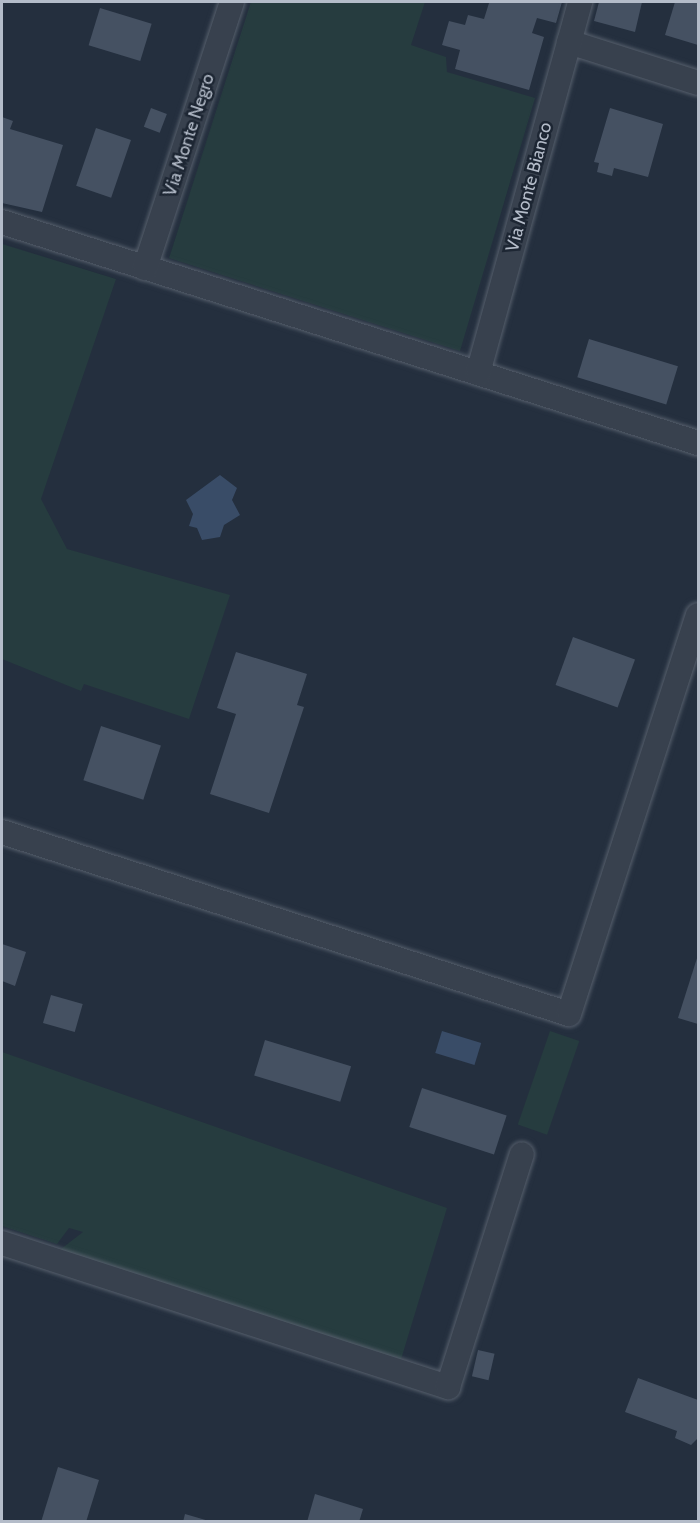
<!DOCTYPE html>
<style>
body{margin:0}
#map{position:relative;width:700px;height:1523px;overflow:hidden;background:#242f3e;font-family:Cabin,sans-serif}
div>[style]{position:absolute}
.green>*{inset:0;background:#263c3f;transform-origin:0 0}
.water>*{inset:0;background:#394c67;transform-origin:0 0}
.building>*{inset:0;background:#455162;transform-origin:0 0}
.roads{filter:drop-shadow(0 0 2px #565f6c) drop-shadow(0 0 2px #565f6c)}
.minor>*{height:24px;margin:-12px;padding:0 12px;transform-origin:12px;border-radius:12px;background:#38414e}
span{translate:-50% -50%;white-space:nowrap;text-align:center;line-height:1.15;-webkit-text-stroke:5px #1d2633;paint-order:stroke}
.street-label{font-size:18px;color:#b4bcc9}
.frame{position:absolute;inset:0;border:3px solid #b4bcc9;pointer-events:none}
</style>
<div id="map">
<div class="green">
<div style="clip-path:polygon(251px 2px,425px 2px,411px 45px,446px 57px,447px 72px,535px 98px,460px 351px,169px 258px)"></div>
<div style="clip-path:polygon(2px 244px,116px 279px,41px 499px,67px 549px,230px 595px,189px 719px,84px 684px,81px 691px,2px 659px)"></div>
<div style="left:550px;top:1031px;width:31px;height:99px;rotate:19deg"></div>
<div style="clip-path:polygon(2px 1052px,447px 1208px,399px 1366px,44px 1262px,83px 1232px,69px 1228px,57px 1244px,2px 1226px)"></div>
</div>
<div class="water">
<div style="clip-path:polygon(220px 475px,237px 488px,232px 500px,240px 515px,224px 525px,220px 537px,202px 540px,197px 528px,189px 526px,193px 514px,186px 500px)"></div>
<div style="left:442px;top:1031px;width:41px;height:23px;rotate:17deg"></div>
</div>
<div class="building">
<div style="clip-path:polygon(484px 2px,562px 2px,556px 23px,537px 18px,532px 33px,544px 37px,529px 90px,455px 69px,460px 50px,442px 45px,449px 21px,465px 25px,468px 15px,484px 19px,489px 3px)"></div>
<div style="clip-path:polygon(599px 2px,642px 2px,635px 32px,594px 21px)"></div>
<div style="clip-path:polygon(675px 2px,698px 2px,698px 45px,665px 35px)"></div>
<div style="left:100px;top:8px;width:54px;height:39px;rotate:17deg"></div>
<div style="left:151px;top:108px;width:17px;height:20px;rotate:21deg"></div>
<div style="clip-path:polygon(610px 108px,663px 124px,648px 177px,614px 168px,612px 176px,597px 172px,599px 163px,594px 162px)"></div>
<div style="clip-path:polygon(2px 117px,13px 121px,10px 129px,63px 145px,42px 212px,2px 203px)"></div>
<div style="left:96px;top:128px;width:37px;height:61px;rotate:19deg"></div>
<div style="left:589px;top:339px;width:93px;height:40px;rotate:17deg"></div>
<div style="left:573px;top:637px;width:66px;height:51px;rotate:20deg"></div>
<div style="clip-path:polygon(236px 652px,307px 674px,297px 705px,304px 707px,269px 813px,210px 794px,236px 714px,217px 708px)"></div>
<div style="left:101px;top:726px;width:63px;height:57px;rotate:18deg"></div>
<div style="clip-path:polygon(2px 944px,26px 952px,15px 986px,2px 981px)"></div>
<div style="clip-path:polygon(698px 955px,698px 1024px,678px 1018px)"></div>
<div style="left:51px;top:995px;width:33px;height:29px;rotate:16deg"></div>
<div style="left:265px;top:1040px;width:90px;height:37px;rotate:17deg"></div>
<div style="left:422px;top:1088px;width:89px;height:41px;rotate:18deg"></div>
<div style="left:478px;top:1350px;width:17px;height:27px;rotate:13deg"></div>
<div style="clip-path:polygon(638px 1378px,698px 1400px,698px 1438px,691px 1445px,675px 1438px,677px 1431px,625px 1412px)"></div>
<div style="clip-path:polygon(58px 1467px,99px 1480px,86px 1522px,41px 1522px)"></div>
<div style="clip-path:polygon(315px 1494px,363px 1509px,359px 1522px,307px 1522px)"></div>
<div style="clip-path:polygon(185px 1514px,209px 1521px,209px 1522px,183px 1522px)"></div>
</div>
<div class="roads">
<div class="minor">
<div style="left:569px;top:42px;width:135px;rotate:17.6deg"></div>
<div style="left:2px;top:222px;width:730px;rotate:17.62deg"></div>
<div style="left:145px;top:268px;width:280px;rotate:-71.9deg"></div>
<div style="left:478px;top:373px;width:385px;rotate:-74.6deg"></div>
<div style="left:2px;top:832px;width:595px;rotate:17.8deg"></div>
<div style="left:569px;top:1014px;width:419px;rotate:-72.1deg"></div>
<div style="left:2px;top:1243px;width:469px;rotate:17.9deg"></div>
<div style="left:448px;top:1387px;width:244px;rotate:-72.4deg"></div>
</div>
</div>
<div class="street-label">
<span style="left:189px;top:135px;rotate:-72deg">Via Monte Negro</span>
<span style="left:529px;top:187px;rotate:-75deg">Via Monte Bianco</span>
</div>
<div class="frame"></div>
</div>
